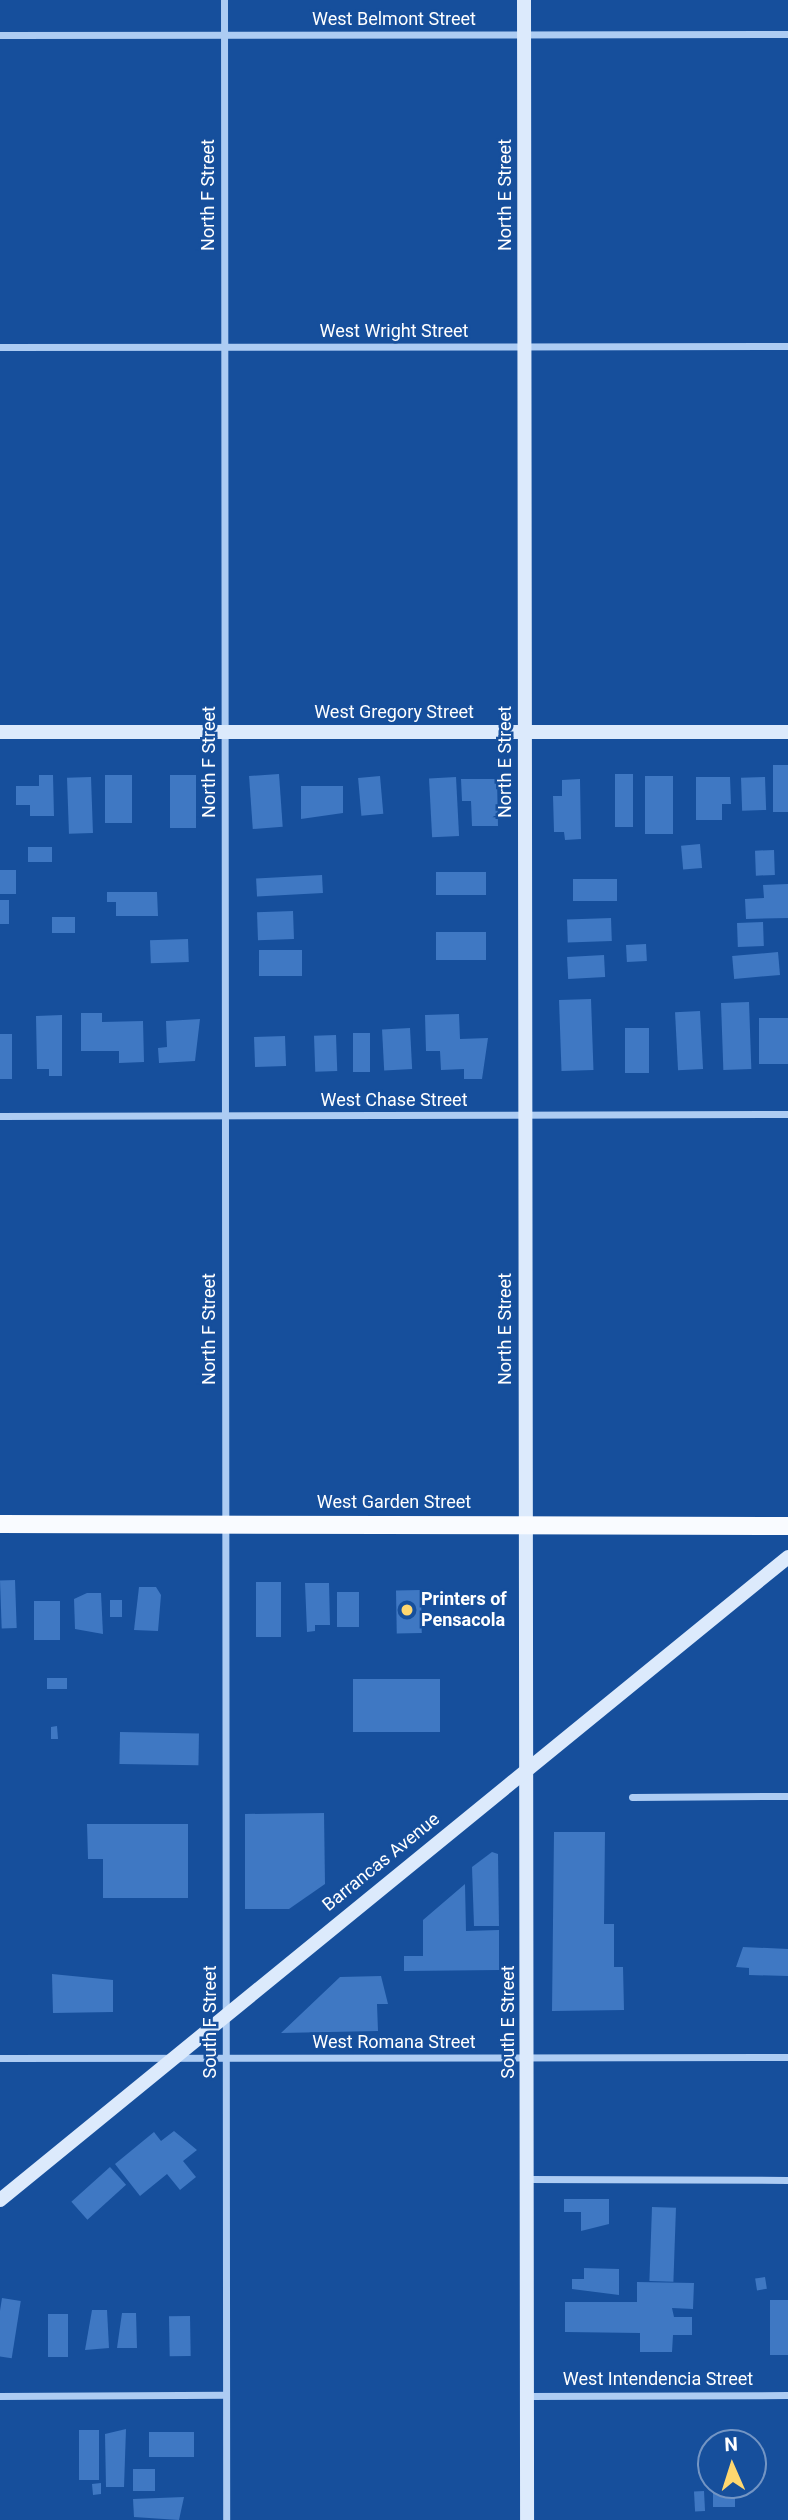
<!DOCTYPE html>
<style>
body{margin:0}
#map{position:relative;width:788px;height:2520px;overflow:hidden;background:#164f9c;font-family:Roboto,sans-serif}
div>[style]{position:absolute}
.building>*{inset:0;background:#3f78c3;transform-origin:0 0}
.street>*{height:7px;margin:-3.5px;padding:0 3.5px;transform-origin:3.5px;border-radius:3.5px;background:#adccf3}
.secondary>*{height:14px;margin:-7px;padding:0 7px;transform-origin:7px;border-radius:7px;background:#dceafc}
.primary>*{height:18px;margin:-9px;padding:0 9px;transform-origin:9px;border-radius:9px;background:#f9fbff}
.dots>*{width:19px;height:19px;translate:-50% -50%;box-sizing:border-box;border:4px solid #164f9c;border-radius:50%}
span{translate:-50% -50%;white-space:nowrap;text-align:center;line-height:1.15;-webkit-text-stroke:5px #164f9c;paint-order:stroke}
.street-label{font-size:18px;color:#fff}
.poi-label{font-size:18px;color:#fff;font-weight:700}
.left{translate:0 -50%;text-align:left}
.north{position:absolute;left:697px;top:2429px;width:70px;height:70px;box-sizing:border-box;background:#164f9c;border:2px solid #7395c4;border-radius:50%;rotate:357deg;font-size:19px;font-weight:700;line-height:28px;text-align:center;color:#fff}
.north::after{content:'';display:block;margin:auto;width:24px;height:32px;background:#ffd76f;clip-path:polygon(50% 0,100% 100%,50% 72%,0 100%)}
</style>
<div id="map">
<div class="building">
<div style="left:773px;top:765px;width:15px;height:47px"></div>
<div style="left:279px;top:774px;width:53px;height:30px;rotate:86deg"></div>
<div style="left:615px;top:774px;width:18px;height:53px"></div>
<div style="clip-path:polygon(39px 775px,53px 775px,54px 816px,30px 816px,30px 805px,16px 805px,16px 786px,39px 786px)"></div>
<div style="left:105px;top:775px;width:27px;height:48px"></div>
<div style="left:170px;top:775px;width:26px;height:53px"></div>
<div style="left:380px;top:776px;width:38px;height:22px;rotate:85deg"></div>
<div style="left:645px;top:776px;width:28px;height:58px"></div>
<div style="left:91px;top:777px;width:56px;height:24px;rotate:88deg"></div>
<div style="left:456px;top:777px;width:59px;height:27px;rotate:87deg"></div>
<div style="clip-path:polygon(696px 777px,730px 777px,731px 804px,722px 804px,722px 820px,696px 820px)"></div>
<div style="left:765px;top:777px;width:33px;height:24px;rotate:88deg"></div>
<div style="clip-path:polygon(461px 779px,497px 779px,498px 826px,472px 826px,471px 801px,462px 801px)"></div>
<div style="clip-path:polygon(580px 779px,581px 839px,565px 840px,564px 832px,554px 832px,553px 796px,562px 796px,562px 780px)"></div>
<div style="clip-path:polygon(301px 786px,343px 786px,343px 813px,301px 819px)"></div>
<div style="left:700px;top:844px;width:24px;height:19px;rotate:85deg"></div>
<div style="left:28px;top:847px;width:24px;height:15px"></div>
<div style="left:774px;top:850px;width:25px;height:19px;rotate:88deg"></div>
<div style="left:0;top:870px;width:16px;height:24px"></div>
<div style="left:486px;top:872px;width:23px;height:50px;rotate:90deg"></div>
<div style="left:322px;top:875px;width:18px;height:66px;rotate:87deg"></div>
<div style="left:617px;top:879px;width:22px;height:44px;rotate:90deg"></div>
<div style="clip-path:polygon(788px 884px,788px 918px,746px 919px,745px 899px,764px 898px,763px 885px)"></div>
<div style="clip-path:polygon(107px 892px,157px 892px,158px 916px,116px 916px,116px 902px,107px 902px)"></div>
<div style="left:0;top:900px;width:9px;height:24px"></div>
<div style="left:293px;top:911px;width:28px;height:36px;rotate:88deg"></div>
<div style="left:52px;top:917px;width:23px;height:16px"></div>
<div style="left:611px;top:918px;width:23px;height:44px;rotate:88deg"></div>
<div style="left:763px;top:922px;width:24px;height:26px;rotate:88deg"></div>
<div style="left:486px;top:932px;width:28px;height:50px;rotate:90deg"></div>
<div style="left:188px;top:939px;width:23px;height:38px;rotate:88deg"></div>
<div style="left:646px;top:944px;width:17px;height:20px;rotate:87deg"></div>
<div style="left:259px;top:950px;width:43px;height:26px"></div>
<div style="left:778px;top:952px;width:23px;height:46px;rotate:85deg"></div>
<div style="left:604px;top:955px;width:22px;height:37px;rotate:87deg"></div>
<div style="left:591px;top:999px;width:71px;height:32px;rotate:88deg"></div>
<div style="left:749px;top:1002px;width:67px;height:28px;rotate:88deg"></div>
<div style="left:700px;top:1011px;width:58px;height:25px;rotate:87deg"></div>
<div style="clip-path:polygon(81px 1013px,102px 1013px,102px 1022px,143px 1021px,144px 1062px,119px 1063px,119px 1051px,81px 1051px)"></div>
<div style="clip-path:polygon(459px 1014px,460px 1039px,488px 1038px,482px 1079px,464px 1079px,464px 1069px,441px 1070px,440px 1051px,426px 1051px,425px 1015px)"></div>
<div style="clip-path:polygon(62px 1015px,62px 1076px,49px 1076px,49px 1069px,37px 1069px,36px 1016px)"></div>
<div style="left:788px;top:1018px;width:46px;height:29px;rotate:90deg"></div>
<div style="clip-path:polygon(200px 1019px,195px 1061px,159px 1063px,158px 1048px,167px 1047px,166px 1021px)"></div>
<div style="left:410px;top:1028px;width:41px;height:28px;rotate:87deg"></div>
<div style="left:625px;top:1028px;width:24px;height:45px"></div>
<div style="left:353px;top:1033px;width:17px;height:39px"></div>
<div style="left:0;top:1034px;width:12px;height:45px"></div>
<div style="left:336px;top:1035px;width:36px;height:22px;rotate:88deg"></div>
<div style="left:285px;top:1036px;width:30px;height:31px;rotate:88deg"></div>
<div style="left:15px;top:1580px;width:48px;height:15px;rotate:88deg"></div>
<div style="left:256px;top:1582px;width:25px;height:55px"></div>
<div style="clip-path:polygon(305px 1583px,329px 1583px,330px 1625px,315px 1625px,315px 1631px,307px 1632px)"></div>
<div style="clip-path:polygon(139px 1587px,156px 1587px,161px 1595px,158px 1631px,134px 1630px)"></div>
<div style="left:421px;top:1590px;width:43px;height:25px;rotate:89deg"></div>
<div style="left:337px;top:1592px;width:22px;height:35px"></div>
<div style="clip-path:polygon(87px 1593px,101px 1593px,103px 1634px,75px 1629px,74px 1599px)"></div>
<div style="left:110px;top:1600px;width:12px;height:17px"></div>
<div style="left:60px;top:1601px;width:39px;height:26px;rotate:90deg"></div>
<div style="left:47px;top:1678px;width:20px;height:11px"></div>
<div style="left:440px;top:1679px;width:53px;height:87px;rotate:90deg"></div>
<div style="clip-path:polygon(57px 1726px,58px 1739px,51px 1739px,51px 1727px)"></div>
<div style="left:120px;top:1732px;width:79px;height:32px;rotate:1deg"></div>
<div style="clip-path:polygon(324px 1813px,325px 1884px,289px 1909px,245px 1909px,245px 1814px)"></div>
<div style="clip-path:polygon(87px 1824px,188px 1824px,188px 1898px,103px 1898px,103px 1859px,88px 1859px)"></div>
<div style="clip-path:polygon(554px 1832px,605px 1832px,604px 1924px,614px 1924px,614px 1967px,623px 1967px,624px 2010px,552px 2011px)"></div>
<div style="clip-path:polygon(492px 1852px,498px 1854px,499px 1926px,474px 1926px,472px 1867px)"></div>
<div style="clip-path:polygon(465px 1884px,466px 1931px,499px 1930px,499px 1970px,404px 1971px,404px 1956px,423px 1956px,423px 1920px)"></div>
<div style="clip-path:polygon(743px 1947px,788px 1949px,788px 1976px,749px 1975px,749px 1968px,736px 1967px)"></div>
<div style="clip-path:polygon(52px 1974px,113px 1980px,113px 2012px,53px 2013px)"></div>
<div style="clip-path:polygon(381px 1976px,388px 2004px,377px 2004px,378px 2031px,281px 2033px,340px 1977px)"></div>
<div style="clip-path:polygon(174px 2131px,197px 2150px,183px 2161px,196px 2177px,180px 2190px,167px 2174px,140px 2196px,115px 2164px,154px 2132px,161px 2141px)"></div>
<div style="left:110px;top:2167px;width:24px;height:52px;rotate:48deg"></div>
<div style="clip-path:polygon(564px 2199px,609px 2199px,609px 2224px,581px 2231px,581px 2212px,564px 2212px)"></div>
<div style="left:652px;top:2207px;width:24px;height:74px;rotate:2deg"></div>
<div style="clip-path:polygon(584px 2268px,619px 2269px,619px 2295px,572px 2289px,572px 2279px,584px 2279px)"></div>
<div style="left:765px;top:2277px;width:12px;height:10px;rotate:81deg"></div>
<div style="clip-path:polygon(637px 2282px,694px 2283px,693px 2309px,672px 2308px,674px 2317px,692px 2317px,692px 2335px,673px 2335px,672px 2352px,640px 2352px,640px 2333px,565px 2332px,565px 2302px,637px 2302px)"></div>
<div style="left:2px;top:2298px;width:19px;height:58px;rotate:9deg"></div>
<div style="left:770px;top:2300px;width:18px;height:55px"></div>
<div style="clip-path:polygon(92px 2310px,107px 2310px,109px 2348px,85px 2350px)"></div>
<div style="clip-path:polygon(122px 2313px,136px 2313px,137px 2348px,117px 2348px)"></div>
<div style="left:48px;top:2314px;width:20px;height:43px"></div>
<div style="left:190px;top:2316px;width:40px;height:21px;rotate:89deg"></div>
<div style="clip-path:polygon(126px 2429px,124px 2487px,106px 2487px,105px 2434px)"></div>
<div style="left:79px;top:2430px;width:20px;height:50px"></div>
<div style="left:149px;top:2432px;width:45px;height:25px"></div>
<div style="left:155px;top:2469px;width:22px;height:22px;rotate:90deg"></div>
<div style="clip-path:polygon(101px 2483px,101px 2494px,93px 2495px,92px 2484px)"></div>
<div style="left:713px;top:2485px;width:22px;height:22px"></div>
<div style="left:704px;top:2491px;width:20px;height:10px;rotate:87deg"></div>
<div style="clip-path:polygon(184px 2497px,179px 2520px,134px 2517px,133px 2499px)"></div>
</div>
<div class="street">
<div style="left:224px;top:0;width:2520px;rotate:89.95deg"></div>
<div style="left:0;top:35px;width:788px;rotate:-0.07deg"></div>
<div style="left:0;top:347px;width:788px;rotate:-0.07deg"></div>
<div style="left:0;top:1116px;width:788px;rotate:-0.15deg"></div>
<div style="left:632px;top:1797px;width:156px;rotate:-0.4deg"></div>
<div style="left:0;top:2058px;width:788px;rotate:-0.07deg"></div>
<div style="left:527px;top:2179px;width:261px;rotate:0.2deg"></div>
<div style="left:0;top:2396px;width:226px;rotate:-0.3deg"></div>
<div style="left:527px;top:2396px;width:261px;rotate:-0.2deg"></div>
</div>
<div class="secondary">
<div style="left:524px;top:0;width:2520px;rotate:89.93deg"></div>
<div style="left:0;top:732px;width:788px"></div>
<div style="left:0;top:2200px;width:1017px;rotate:-39.21deg"></div>
</div>
<div class="primary">
<div style="left:0;top:1524px;width:788px;rotate:0.15deg"></div>
</div>
<div class="dots">
<div style="left:407px;top:1610px;background:#ffd76f"></div>
</div>
<div class="street-label">
<span style="left:394px;top:19px">West Belmont Street</span>
<span style="left:208px;top:195px;rotate:-90deg">North F Street</span>
<span style="left:505px;top:195px;rotate:-90deg">North E Street</span>
<span style="left:394px;top:331px">West Wright Street</span>
<span style="left:394px;top:712px">West Gregory Street</span>
<span style="left:209px;top:762px;rotate:-90deg">North F Street</span>
<span style="left:505px;top:762px;rotate:-90deg">North E Street</span>
<span style="left:394px;top:1100px">West Chase Street</span>
<span style="left:209px;top:1329px;rotate:-90deg">North F Street</span>
<span style="left:505px;top:1329px;rotate:-90deg">North E Street</span>
<span style="left:394px;top:1502px">West Garden Street</span>
<span style="left:381px;top:1862px;rotate:-39deg">Barrancas Avenue</span>
<span style="left:210px;top:2022px;rotate:-90deg">South F Street</span>
<span style="left:508px;top:2022px;rotate:-90deg">South E Street</span>
<span style="left:394px;top:2042px">West Romana Street</span>
<span style="left:658px;top:2379px">West Intendencia Street</span>
</div>
<div class="poi-label">
<span class="left" style="left:421px;top:1610px">Printers of<br>Pensacola</span>
</div>
<div class="north">N</div>
</div>
